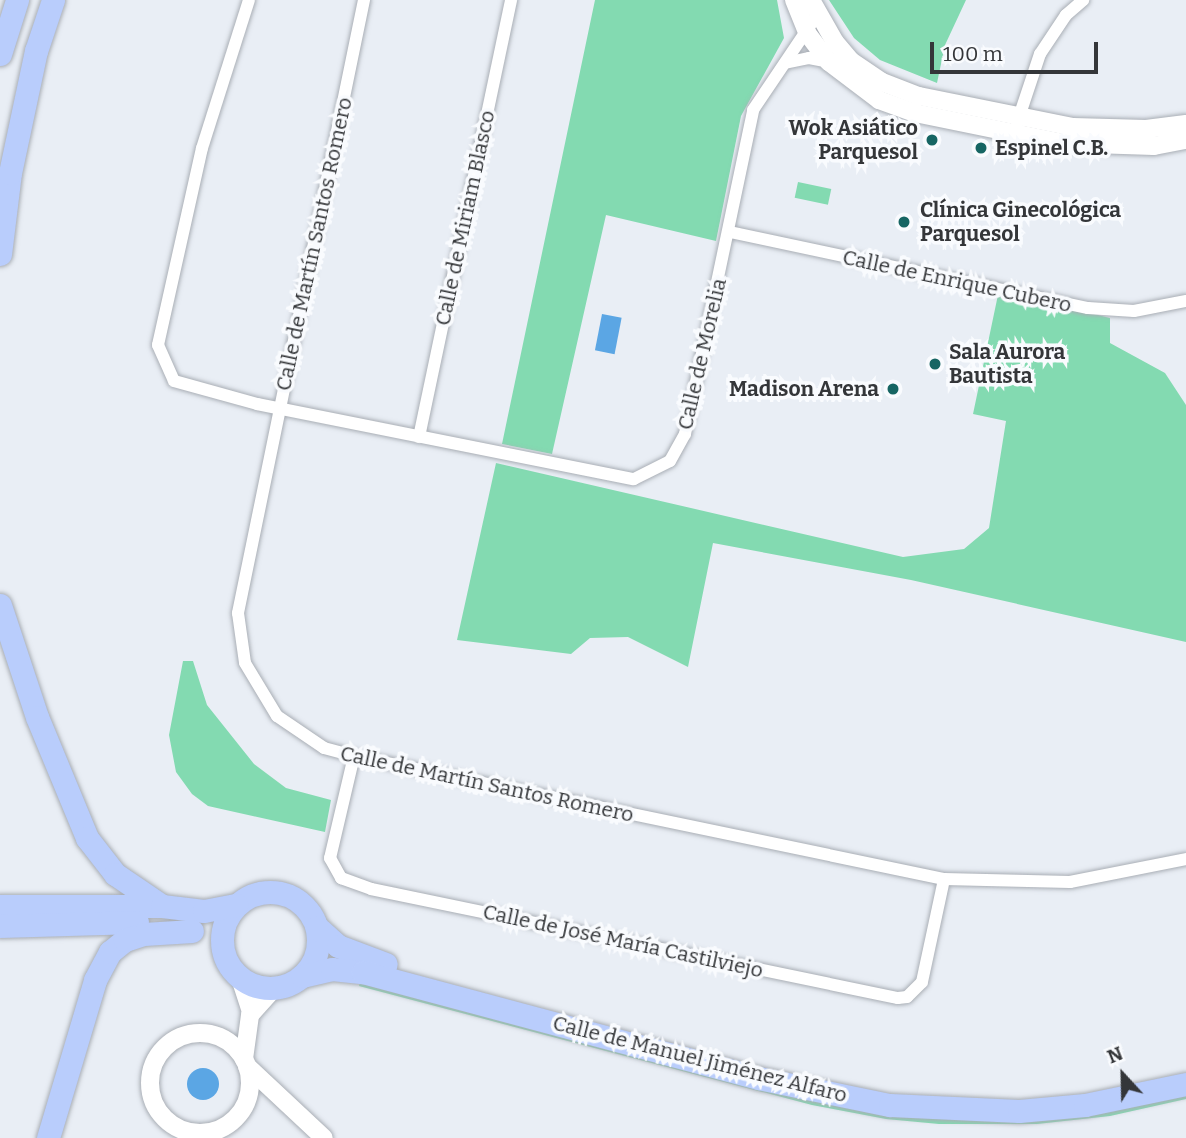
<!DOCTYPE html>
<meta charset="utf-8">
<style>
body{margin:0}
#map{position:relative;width:1186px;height:1138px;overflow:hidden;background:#e9eef5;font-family:Bitter,serif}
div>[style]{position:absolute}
.green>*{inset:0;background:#83dab1;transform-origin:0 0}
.water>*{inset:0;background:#5ba6e4;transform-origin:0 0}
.round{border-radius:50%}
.roads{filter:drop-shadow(0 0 2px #a9aeb5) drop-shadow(0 0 2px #a9aeb5)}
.street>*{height:12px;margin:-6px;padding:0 6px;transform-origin:6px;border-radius:6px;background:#fff}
.secondary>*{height:18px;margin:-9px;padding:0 9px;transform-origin:9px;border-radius:9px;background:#fff}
.secondary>.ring{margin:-9px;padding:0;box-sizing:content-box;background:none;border:18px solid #fff;border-radius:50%}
.highway>*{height:23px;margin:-11.5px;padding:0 11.5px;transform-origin:11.5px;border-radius:11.5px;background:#b9cdfc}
.highway>.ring{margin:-11.5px;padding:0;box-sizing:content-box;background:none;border:23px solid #b9cdfc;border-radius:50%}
.dots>*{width:19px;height:19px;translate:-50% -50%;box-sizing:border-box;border:4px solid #f9fbfe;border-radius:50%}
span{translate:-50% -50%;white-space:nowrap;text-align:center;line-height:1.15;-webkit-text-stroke:7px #f9fbfe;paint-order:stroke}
.poi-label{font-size:21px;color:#343639;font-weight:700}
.right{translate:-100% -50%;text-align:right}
.left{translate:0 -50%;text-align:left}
.street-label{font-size:21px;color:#343639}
.north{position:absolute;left:1088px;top:1040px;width:70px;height:70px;-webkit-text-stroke:5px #f9fbfe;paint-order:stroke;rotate:338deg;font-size:19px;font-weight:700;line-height:28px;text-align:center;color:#343639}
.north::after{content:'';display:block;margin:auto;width:24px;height:32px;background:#343639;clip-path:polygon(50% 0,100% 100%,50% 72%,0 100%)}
.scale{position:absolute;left:930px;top:42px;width:168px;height:32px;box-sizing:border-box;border:4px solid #343639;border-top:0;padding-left:9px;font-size:21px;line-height:24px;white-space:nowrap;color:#343639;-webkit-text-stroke:5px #f9fbfe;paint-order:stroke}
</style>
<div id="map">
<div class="green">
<div style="clip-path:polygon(595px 0,777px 0,784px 38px,741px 116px,716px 241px,606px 215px,552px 454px,502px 444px)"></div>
<div style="clip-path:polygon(829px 0,966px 0,945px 45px,937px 83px,880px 60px,854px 38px)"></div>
<div style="left:798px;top:182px;width:34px;height:16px;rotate:12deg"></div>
<div style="clip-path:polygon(999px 290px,1110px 318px,1110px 343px,1165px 373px,1186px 405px,1186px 642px,911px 580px,713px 543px,688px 667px,628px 637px,590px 638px,571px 654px,457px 640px,496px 463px,903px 557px,964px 549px,989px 528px,1006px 421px,973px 414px)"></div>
<div style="clip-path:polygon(183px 661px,193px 661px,207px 705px,254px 764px,286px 788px,331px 800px,325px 832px,208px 806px,192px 794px,176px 772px,169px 735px)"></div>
<div style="clip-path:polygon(361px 979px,887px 1111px,1186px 1091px,1186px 1099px,1110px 1116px,1037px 1124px,939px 1124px,886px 1119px,812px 1105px,359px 986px)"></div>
</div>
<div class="water">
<div style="left:602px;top:314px;width:20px;height:37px;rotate:11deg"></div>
<div class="round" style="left:187px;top:1068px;width:32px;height:32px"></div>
</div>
<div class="roads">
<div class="street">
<div style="left:249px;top:0;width:155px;rotate:107.6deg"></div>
<div style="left:202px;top:148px;width:202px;rotate:102.6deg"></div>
<div style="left:158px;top:345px;width:39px;rotate:66deg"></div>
<div style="left:174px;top:381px;width:86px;rotate:15.5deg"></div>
<div style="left:257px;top:404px;width:384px;rotate:11.3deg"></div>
<div style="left:634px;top:479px;width:40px;rotate:-26.6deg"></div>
<div style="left:670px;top:461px;width:31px;rotate:-61deg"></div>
<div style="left:685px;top:434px;width:331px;rotate:-78.1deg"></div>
<div style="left:753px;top:110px;width:115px;rotate:-56deg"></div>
<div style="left:364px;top:0;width:626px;rotate:101.62deg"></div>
<div style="left:238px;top:613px;width:50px;rotate:82deg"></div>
<div style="left:245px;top:663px;width:62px;rotate:58.9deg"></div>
<div style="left:277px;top:716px;width:57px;rotate:34.2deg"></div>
<div style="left:324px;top:748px;width:31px;rotate:15deg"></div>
<div style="left:354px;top:756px;width:603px;rotate:11.78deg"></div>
<div style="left:944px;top:879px;width:126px;rotate:1.4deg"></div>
<div style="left:1070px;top:882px;width:118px;rotate:-11.2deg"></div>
<div style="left:785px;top:63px;width:25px;rotate:-12deg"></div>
<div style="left:809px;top:58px;width:20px;rotate:11deg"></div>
<div style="left:1017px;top:123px;width:73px;rotate:-71.6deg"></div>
<div style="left:1040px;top:54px;width:47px;rotate:-56.3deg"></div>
<div style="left:1066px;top:15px;width:23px;rotate:-41deg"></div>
<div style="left:730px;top:232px;width:366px;rotate:12deg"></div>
<div style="left:1088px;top:308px;width:46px;rotate:3.7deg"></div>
<div style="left:1134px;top:311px;width:53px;rotate:-10.9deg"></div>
<div style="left:419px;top:437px;width:447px;rotate:-78.1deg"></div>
<div style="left:354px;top:756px;width:105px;rotate:103.2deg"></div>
<div style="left:330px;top:858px;width:23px;rotate:61deg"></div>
<div style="left:341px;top:878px;width:32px;rotate:20deg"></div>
<div style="left:371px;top:889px;width:538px;rotate:11.69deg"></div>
<div style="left:898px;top:998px;width:9px;rotate:-6deg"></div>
<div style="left:907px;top:997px;width:21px;rotate:-45deg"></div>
<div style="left:922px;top:982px;width:105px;rotate:-77.9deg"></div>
</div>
<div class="secondary">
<div style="left:794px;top:0;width:35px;rotate:68deg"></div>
<div style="left:807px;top:33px;width:36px;rotate:53deg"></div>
<div style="left:829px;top:62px;width:63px;rotate:37.2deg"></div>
<div style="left:879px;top:100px;width:38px;rotate:20deg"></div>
<div style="left:915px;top:113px;width:150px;rotate:11.5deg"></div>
<div style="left:1062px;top:143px;width:92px;rotate:1.9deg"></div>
<div style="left:1154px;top:146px;width:33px;rotate:-11deg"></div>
<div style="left:811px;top:0;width:48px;rotate:60.3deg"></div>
<div style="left:835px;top:42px;width:25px;rotate:50deg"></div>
<div style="left:851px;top:61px;width:37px;rotate:34deg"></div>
<div style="left:882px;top:82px;width:40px;rotate:21deg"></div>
<div style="left:919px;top:96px;width:157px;rotate:11.4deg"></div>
<div style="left:1073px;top:127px;width:73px;rotate:1.6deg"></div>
<div style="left:1146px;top:129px;width:40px;rotate:-7.1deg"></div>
<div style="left:240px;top:978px;width:35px;rotate:72deg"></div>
<div class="ring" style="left:150px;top:1033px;width:82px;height:82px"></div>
<div style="left:244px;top:1059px;width:44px;rotate:-82.2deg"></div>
<div style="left:250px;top:1015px;width:36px;rotate:-48deg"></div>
<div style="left:247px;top:1066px;width:105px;rotate:43.1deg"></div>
</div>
<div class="highway">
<div style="left:0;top:54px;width:57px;rotate:-72.5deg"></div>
<div style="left:0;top:254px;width:82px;rotate:-83deg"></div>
<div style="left:10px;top:173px;width:125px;rotate:-78deg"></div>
<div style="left:36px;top:51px;width:54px;rotate:-71.6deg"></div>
<div style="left:0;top:605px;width:118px;rotate:71.7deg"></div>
<div style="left:37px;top:717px;width:131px;rotate:67.5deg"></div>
<div style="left:87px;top:838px;width:46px;rotate:52.1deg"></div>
<div style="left:115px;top:874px;width:57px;rotate:34.2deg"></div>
<div class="ring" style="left:222px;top:892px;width:73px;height:73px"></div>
<div style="left:0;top:906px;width:162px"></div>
<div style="left:162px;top:906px;width:42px;rotate:6.8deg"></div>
<div style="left:204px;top:911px;width:33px;rotate:-11deg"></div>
<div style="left:0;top:926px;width:137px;rotate:-1.7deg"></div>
<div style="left:317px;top:927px;width:28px;rotate:42deg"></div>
<div style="left:338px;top:946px;width:51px;rotate:20.6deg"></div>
<div style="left:302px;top:976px;width:31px;rotate:-13deg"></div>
<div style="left:332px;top:969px;width:31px;rotate:6deg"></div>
<div style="left:363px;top:972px;width:409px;rotate:15deg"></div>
<div style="left:758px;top:1078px;width:135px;rotate:11.6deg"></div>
<div style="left:890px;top:1105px;width:129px;rotate:2.7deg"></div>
<div style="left:1019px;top:1111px;width:66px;rotate:-5.2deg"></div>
<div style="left:1085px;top:1105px;width:103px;rotate:-11.7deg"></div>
<div style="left:48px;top:1138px;width:165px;rotate:-73.4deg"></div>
<div style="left:95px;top:980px;width:32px;rotate:-62deg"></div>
<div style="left:110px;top:952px;width:19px;rotate:-39deg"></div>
<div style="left:125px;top:940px;width:20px;rotate:-18deg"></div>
<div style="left:144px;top:934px;width:48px;rotate:-3.6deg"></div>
</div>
</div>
<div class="dots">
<div style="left:932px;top:140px;background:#166563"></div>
<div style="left:981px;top:148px;background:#166563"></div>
<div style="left:904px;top:222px;background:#166563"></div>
<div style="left:935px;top:364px;background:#166563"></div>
<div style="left:893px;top:389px;background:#166563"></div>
</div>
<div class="poi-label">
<span class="right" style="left:918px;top:140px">Wok Asiático<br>Parquesol</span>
<span class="left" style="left:995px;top:148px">Espinel C.B.</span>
<span class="left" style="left:920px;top:222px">Clínica Ginecológica<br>Parquesol</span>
<span class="left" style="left:949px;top:364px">Sala Aurora<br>Bautista</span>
<span class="right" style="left:879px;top:389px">Madison Arena</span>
</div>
<div class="street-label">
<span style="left:465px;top:218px;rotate:-78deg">Calle de Miriam Blasco</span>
<span style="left:314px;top:244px;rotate:-78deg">Calle de Martín Santos Romero</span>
<span style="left:957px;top:281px;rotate:12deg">Calle de Enrique Cubero</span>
<span style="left:702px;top:354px;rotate:-77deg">Calle de Morelia</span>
<span style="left:487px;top:784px;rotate:12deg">Calle de Martín Santos Romero</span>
<span style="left:623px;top:941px;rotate:12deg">Calle de José María Castilviejo</span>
<span style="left:700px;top:1059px;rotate:14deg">Calle de Manuel Jiménez Alfaro</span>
</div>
<div class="north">N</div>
<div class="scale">100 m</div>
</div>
